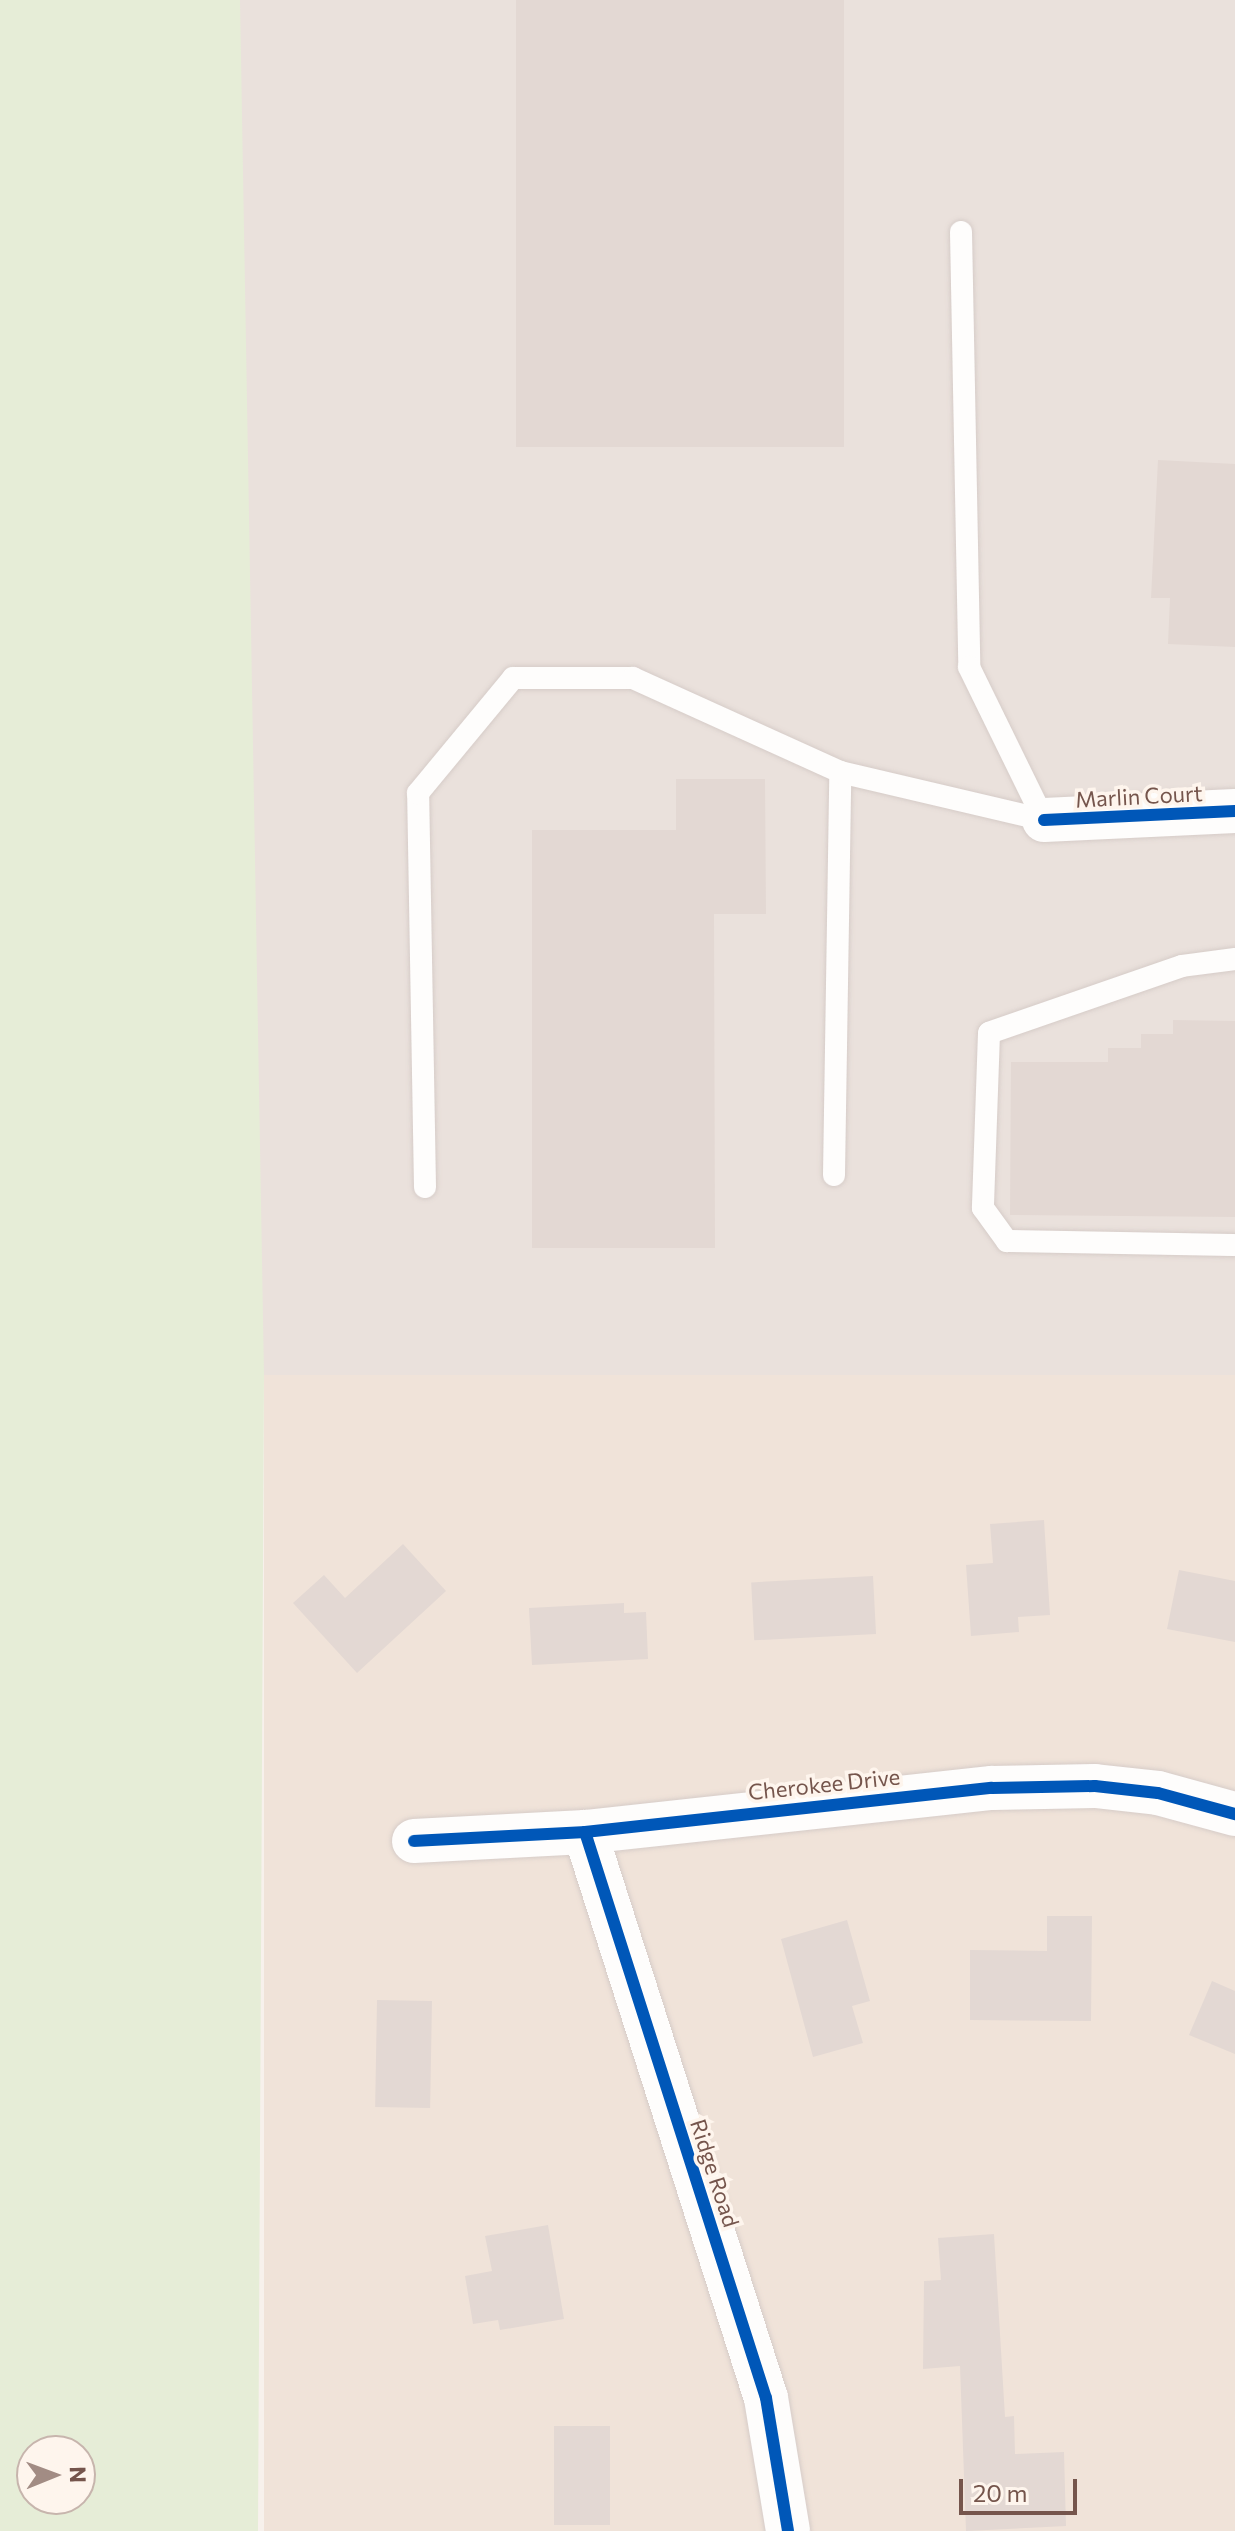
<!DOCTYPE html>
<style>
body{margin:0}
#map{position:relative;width:1235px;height:2531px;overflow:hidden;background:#f7f1ec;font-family:Commissioner,sans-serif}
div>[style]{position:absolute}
.residential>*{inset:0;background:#f0e3d9;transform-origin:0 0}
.industrial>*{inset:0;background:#eae1dc;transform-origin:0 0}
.green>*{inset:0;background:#e6edd7}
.building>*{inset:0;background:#e3d8d3;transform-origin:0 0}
.roads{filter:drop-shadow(0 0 2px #d6ccc8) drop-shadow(0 0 2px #d6ccc8)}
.service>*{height:22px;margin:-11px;padding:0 11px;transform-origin:11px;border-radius:11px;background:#fefdfc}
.minor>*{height:44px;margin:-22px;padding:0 22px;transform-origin:22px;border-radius:22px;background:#fefdfc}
.cycleway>*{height:12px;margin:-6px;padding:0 6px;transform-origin:6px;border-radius:6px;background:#0057b8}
span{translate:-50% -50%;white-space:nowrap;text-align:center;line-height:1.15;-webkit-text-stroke:7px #fef5ed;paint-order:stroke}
.street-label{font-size:22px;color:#75554c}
.north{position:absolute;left:16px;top:2435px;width:80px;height:80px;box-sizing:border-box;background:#fef5ed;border:2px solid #c7b5ad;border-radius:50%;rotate:89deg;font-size:22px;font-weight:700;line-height:32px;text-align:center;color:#75554c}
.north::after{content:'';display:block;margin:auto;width:28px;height:36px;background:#a28c84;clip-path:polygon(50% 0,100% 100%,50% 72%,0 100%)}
.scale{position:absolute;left:959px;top:2479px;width:118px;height:36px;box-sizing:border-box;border:4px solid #75554c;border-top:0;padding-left:10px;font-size:24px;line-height:28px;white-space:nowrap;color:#75554c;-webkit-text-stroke:6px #fef5ed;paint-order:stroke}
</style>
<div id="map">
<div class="residential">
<div style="left:264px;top:1375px;width:971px;height:1156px"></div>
</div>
<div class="industrial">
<div style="left:240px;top:0;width:995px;height:1375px"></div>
</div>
<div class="green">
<div style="clip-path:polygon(evenodd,0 0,240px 0,264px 1375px,258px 2531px,0 2531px,0 0,32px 2451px,80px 2451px,80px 2499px,32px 2499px,32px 2451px)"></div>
</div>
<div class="building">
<div style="left:516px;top:0;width:328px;height:447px"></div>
<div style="clip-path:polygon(1158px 460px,1235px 464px,1235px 647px,1168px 644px,1170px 598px,1151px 598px)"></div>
<div style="clip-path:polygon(676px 779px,765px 779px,766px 914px,714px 914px,715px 1248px,532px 1248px,532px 830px,676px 830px)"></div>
<div style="clip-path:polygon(1173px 1020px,1235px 1021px,1235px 1217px,1010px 1215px,1011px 1062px,1108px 1062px,1108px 1048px,1141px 1048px,1141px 1034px,1173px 1034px)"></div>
<div style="clip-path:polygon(1044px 1520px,1050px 1615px,1018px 1617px,1019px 1632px,971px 1636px,966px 1565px,993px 1563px,990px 1524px)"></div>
<div style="clip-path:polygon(403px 1544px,446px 1591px,357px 1673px,293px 1603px,324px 1575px,345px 1598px)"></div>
<div style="clip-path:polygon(1179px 1570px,1235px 1581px,1235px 1642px,1167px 1629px)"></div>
<div style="left:873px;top:1576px;width:58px;height:122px;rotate:87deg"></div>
<div style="clip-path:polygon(624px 1603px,624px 1613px,646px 1612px,648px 1659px,532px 1665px,529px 1608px)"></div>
<div style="clip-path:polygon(1047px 1916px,1092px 1916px,1091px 2021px,970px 2020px,970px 1950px,1047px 1951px)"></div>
<div style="clip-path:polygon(847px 1920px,870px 2001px,852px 2006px,863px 2043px,813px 2057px,781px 1939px)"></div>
<div style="clip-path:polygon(1212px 1981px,1235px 1991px,1235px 2054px,1189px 2035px)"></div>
<div style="left:377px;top:2000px;width:55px;height:107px;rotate:1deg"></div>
<div style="clip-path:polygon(548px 2225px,564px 2319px,500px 2330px,498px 2320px,473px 2324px,465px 2276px,492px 2271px,485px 2236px)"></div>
<div style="clip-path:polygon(994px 2234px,1005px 2417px,1014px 2416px,1015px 2454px,1064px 2452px,1066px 2526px,966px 2531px,960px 2366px,923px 2369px,924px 2281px,941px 2280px,938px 2238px)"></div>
<div style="left:554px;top:2426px;width:56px;height:99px"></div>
</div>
<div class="roads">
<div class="service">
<div style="left:961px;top:232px;width:435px;rotate:88.9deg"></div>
<div style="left:969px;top:667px;width:170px;rotate:63.9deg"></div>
<div style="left:1235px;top:959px;width:53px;rotate:172.5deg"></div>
<div style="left:1182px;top:966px;width:204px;rotate:160.9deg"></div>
<div style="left:989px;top:1033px;width:175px;rotate:92deg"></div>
<div style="left:983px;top:1208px;width:41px;rotate:54deg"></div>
<div style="left:1007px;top:1241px;width:228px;rotate:1deg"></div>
<div style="left:834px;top:1175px;width:403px;rotate:-89.1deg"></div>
<div style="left:425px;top:1187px;width:394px;rotate:-91deg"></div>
<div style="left:418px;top:793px;width:149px;rotate:-50.4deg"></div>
<div style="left:513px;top:678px;width:120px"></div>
<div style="left:633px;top:678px;width:227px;rotate:24.4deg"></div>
<div style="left:840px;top:772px;width:210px;rotate:13.2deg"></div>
</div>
<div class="minor">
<div style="left:1044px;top:820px;width:191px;rotate:-2.7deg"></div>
<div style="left:585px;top:1832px;width:594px;rotate:72.27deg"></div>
<div style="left:766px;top:2398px;width:135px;rotate:80.6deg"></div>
<div style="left:414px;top:1841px;width:171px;rotate:-3deg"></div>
<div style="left:585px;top:1832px;width:409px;rotate:-6.2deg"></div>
<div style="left:992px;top:1788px;width:103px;rotate:-1.1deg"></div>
<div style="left:1095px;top:1786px;width:63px;rotate:6.3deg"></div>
<div style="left:1158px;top:1793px;width:80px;rotate:15.3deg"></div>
</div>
</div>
<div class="cycleway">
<div style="left:1044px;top:820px;width:191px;rotate:-2.7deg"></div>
<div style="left:585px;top:1832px;width:594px;rotate:72.27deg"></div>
<div style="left:766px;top:2398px;width:135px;rotate:80.6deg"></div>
<div style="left:414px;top:1841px;width:171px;rotate:-3deg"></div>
<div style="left:585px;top:1832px;width:409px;rotate:-6.2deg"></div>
<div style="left:992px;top:1788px;width:103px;rotate:-1.1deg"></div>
<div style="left:1095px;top:1786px;width:63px;rotate:6.3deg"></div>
<div style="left:1158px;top:1793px;width:80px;rotate:15.3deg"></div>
</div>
<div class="street-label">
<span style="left:1139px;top:796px;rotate:-3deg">Marlin Court</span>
<span style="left:824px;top:1784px;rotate:-6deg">Cherokee Drive</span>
<span style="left:715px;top:2173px;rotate:72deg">Ridge Road</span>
</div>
<div class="north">N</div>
<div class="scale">20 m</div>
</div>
